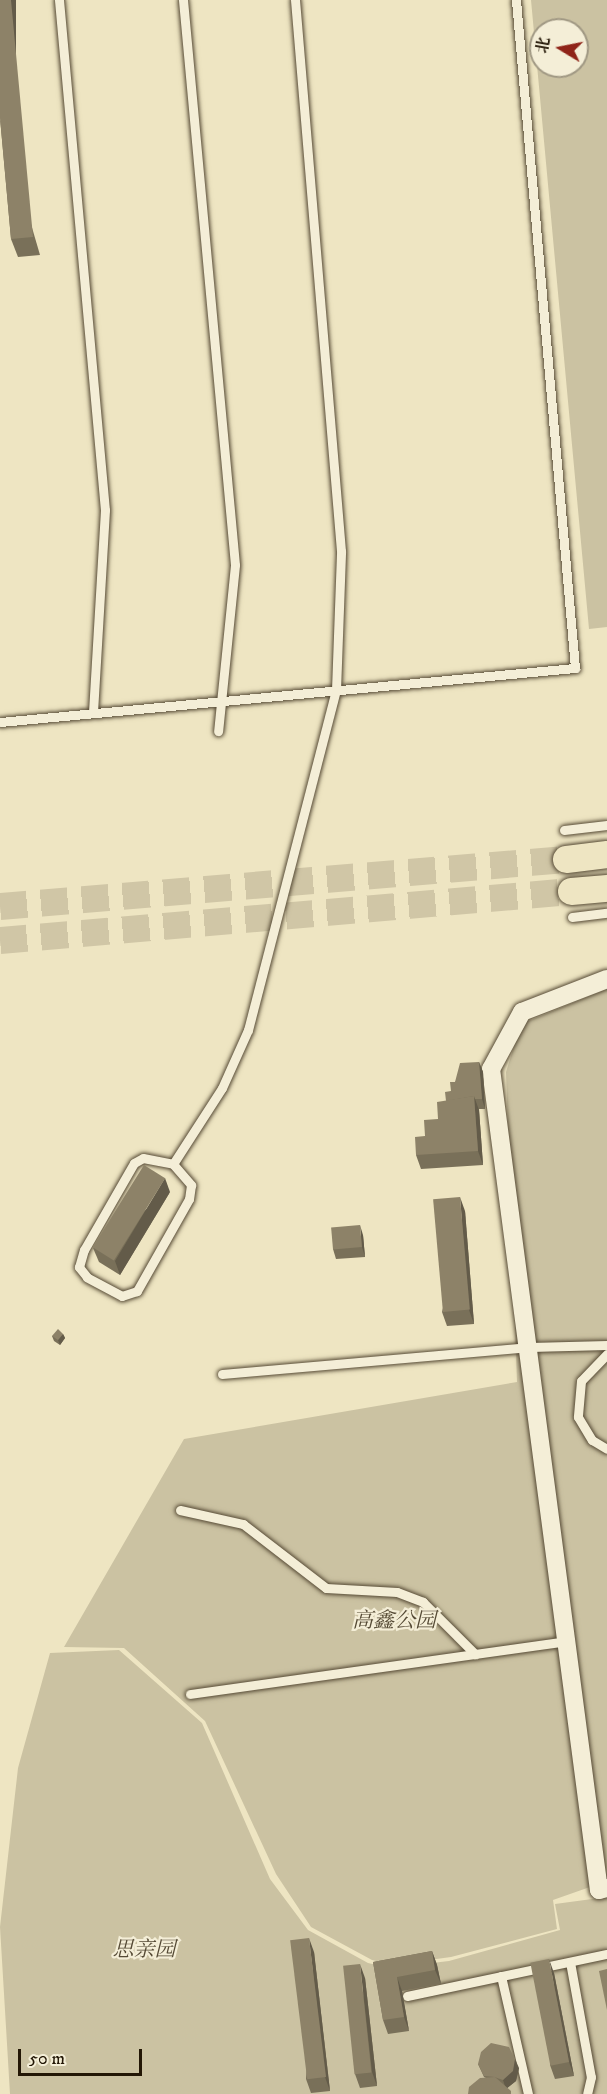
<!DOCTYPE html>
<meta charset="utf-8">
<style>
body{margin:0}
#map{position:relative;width:607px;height:2094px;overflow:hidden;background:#eee5c2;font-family:"IM FELL DW Pica","Noto Serif SC",serif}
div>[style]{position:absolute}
.green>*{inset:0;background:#cbc2a2}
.primary-tunnel>*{height:27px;margin-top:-13.5px;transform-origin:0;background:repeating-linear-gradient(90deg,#d0c6a6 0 27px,transparent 0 41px)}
.roads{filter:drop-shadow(0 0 2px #564a35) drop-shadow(0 0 2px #564a35)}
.service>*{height:9px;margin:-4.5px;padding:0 4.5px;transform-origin:4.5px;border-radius:4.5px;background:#f4eed7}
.minor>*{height:18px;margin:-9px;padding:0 9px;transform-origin:9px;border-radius:9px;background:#f4eed7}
.primary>*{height:27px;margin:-13.5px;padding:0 13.5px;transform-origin:13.5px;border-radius:13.5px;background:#eee5c2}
.wall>*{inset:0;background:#797059}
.shaded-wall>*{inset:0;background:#635b49;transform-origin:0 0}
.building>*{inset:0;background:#8d8268;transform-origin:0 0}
span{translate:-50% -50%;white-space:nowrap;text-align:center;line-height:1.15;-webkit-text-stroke:4.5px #f4eed7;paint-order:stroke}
.park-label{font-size:21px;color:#554a35;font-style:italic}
.north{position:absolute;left:529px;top:18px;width:60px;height:60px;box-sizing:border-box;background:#f4eed7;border:2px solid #a09883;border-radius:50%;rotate:280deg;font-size:16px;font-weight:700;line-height:24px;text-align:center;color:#231706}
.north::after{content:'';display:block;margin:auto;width:21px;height:27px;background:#8f2418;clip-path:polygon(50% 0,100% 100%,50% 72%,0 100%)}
.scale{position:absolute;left:18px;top:2049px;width:124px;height:27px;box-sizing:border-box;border:3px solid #231706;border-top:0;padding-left:8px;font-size:18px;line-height:21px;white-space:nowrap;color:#231706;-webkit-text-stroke:4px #f4eed7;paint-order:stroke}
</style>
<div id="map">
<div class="green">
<div style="clip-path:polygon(evenodd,531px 0,607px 0,607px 627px,589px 629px,531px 0,541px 30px,577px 30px,577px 66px,541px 66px,541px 30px)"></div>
<div style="clip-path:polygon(607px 989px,607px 1881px,553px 1900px,557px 1929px,451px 1957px,393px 1965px,372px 1960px,311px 1927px,276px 1874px,205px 1721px,124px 1648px,64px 1647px,184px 1439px,517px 1382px,506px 1072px,521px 1024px)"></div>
<div style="clip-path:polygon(119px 1650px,202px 1723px,270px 1879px,308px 1930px,368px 1963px,390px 1968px,449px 1961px,560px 1930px,555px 1904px,607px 1897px,607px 2094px,10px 2094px,0 1927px,18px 1768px,50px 1653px)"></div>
</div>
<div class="primary-tunnel">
<div style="left:0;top:906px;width:568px;rotate:-4.75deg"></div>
<div style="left:0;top:940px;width:573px;rotate:-4.9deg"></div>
</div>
<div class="roads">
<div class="service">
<div style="left:59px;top:0;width:512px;rotate:84.85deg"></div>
<div style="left:105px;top:510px;width:203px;rotate:93.4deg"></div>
<div style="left:183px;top:0;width:567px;rotate:84.74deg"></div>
<div style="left:235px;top:565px;width:167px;rotate:95.8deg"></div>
<div style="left:0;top:722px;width:578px;rotate:-5.37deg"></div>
<div style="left:575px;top:668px;width:671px;rotate:-95.05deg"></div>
<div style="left:564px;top:830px;width:43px;rotate:-6.6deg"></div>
<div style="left:572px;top:917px;width:35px;rotate:-7deg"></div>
<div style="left:143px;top:1158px;width:31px;rotate:11deg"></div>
<div style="left:173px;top:1164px;width:28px;rotate:49deg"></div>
<div style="left:191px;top:1185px;width:14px;rotate:98deg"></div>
<div style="left:189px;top:1199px;width:106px;rotate:119.5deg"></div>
<div style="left:137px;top:1291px;width:16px;rotate:162deg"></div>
<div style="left:122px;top:1296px;width:40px;rotate:-152deg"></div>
<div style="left:87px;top:1277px;width:13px;rotate:-129deg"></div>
<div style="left:79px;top:1267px;width:18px;rotate:-74deg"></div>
<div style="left:84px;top:1250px;width:100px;rotate:-60.1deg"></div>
<div style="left:134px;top:1163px;width:10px;rotate:-29deg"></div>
<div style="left:173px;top:1164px;width:90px;rotate:-57.2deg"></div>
<div style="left:222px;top:1088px;width:64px;rotate:-65.9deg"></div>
<div style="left:248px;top:1030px;width:351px;rotate:-75.5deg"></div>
<div style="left:336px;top:690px;width:139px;rotate:-87.9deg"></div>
<div style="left:341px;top:551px;width:553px;rotate:-94.77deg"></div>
<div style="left:607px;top:1354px;width:37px;rotate:134deg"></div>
<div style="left:581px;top:1381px;width:36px;rotate:95deg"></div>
<div style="left:578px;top:1417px;width:27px;rotate:59deg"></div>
<div style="left:592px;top:1440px;width:17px;rotate:31deg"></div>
<div style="left:222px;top:1374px;width:309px;rotate:-5deg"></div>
<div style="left:530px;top:1347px;width:77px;rotate:-1.5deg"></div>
<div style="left:180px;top:1510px;width:65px;rotate:12.5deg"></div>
<div style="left:243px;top:1524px;width:105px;rotate:37.6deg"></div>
<div style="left:326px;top:1588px;width:71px;rotate:3.2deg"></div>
<div style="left:397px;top:1592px;width:28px;rotate:21deg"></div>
<div style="left:423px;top:1602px;width:74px;rotate:45deg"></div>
<div style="left:190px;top:1694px;width:382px;rotate:-8deg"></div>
<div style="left:570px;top:1962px;width:117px;rotate:79.7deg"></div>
<div style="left:591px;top:2077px;width:17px;rotate:103deg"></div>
<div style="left:501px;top:1976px;width:121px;rotate:77.1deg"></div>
<div style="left:407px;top:1996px;width:204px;rotate:-11.9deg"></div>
</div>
<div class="minor">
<div style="left:607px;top:979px;width:91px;rotate:158.8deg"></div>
<div style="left:522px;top:1012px;width:65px;rotate:118.5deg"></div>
<div style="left:491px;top:1069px;width:828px;rotate:82.51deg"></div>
<div style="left:599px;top:1890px;width:8px;rotate:-14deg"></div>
</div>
<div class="primary">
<div style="left:566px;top:859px;width:41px;rotate:-7deg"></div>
<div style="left:571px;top:891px;width:36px;rotate:-5deg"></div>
</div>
</div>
<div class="wall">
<div style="clip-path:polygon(0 118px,40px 255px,18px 257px,11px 239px)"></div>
<div style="clip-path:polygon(479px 1062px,483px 1072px,485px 1109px,479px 1109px,483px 1165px,421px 1169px,416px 1155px,425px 1136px,438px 1119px,455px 1082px)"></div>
<div style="clip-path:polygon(170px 1192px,120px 1275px,99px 1262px,93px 1248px)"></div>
<div style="clip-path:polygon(465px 1211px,474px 1324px,447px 1326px,442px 1312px)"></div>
<div style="clip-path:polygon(363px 1235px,365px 1257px,336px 1259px,333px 1249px)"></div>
<div style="clip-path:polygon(63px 1334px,65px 1338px,60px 1345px,54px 1341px,52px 1336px)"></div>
<div style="clip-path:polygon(432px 1951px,437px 1965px,441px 1984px,402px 1991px,409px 2031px,388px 2034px,383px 2020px,373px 1962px)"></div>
<div style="clip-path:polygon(314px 1952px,330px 2091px,311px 2093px,306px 2079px)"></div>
<div style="clip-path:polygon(554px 1973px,574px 2076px,555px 2079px,550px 2065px)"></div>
<div style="clip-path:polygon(365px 1978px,377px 2086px,360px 2088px,355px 2074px)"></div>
<div style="clip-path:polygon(478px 2064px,519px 2068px,516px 2081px,507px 2088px,484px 2077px)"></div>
</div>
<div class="shaded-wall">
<div style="left:11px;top:0;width:5px;height:238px"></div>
<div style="clip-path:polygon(479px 1062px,483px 1072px,485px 1109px,482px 1099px)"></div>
<div style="clip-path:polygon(474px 1096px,479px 1110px,483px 1165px,478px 1151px)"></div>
<div style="clip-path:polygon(165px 1178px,170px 1192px,120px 1275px,115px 1261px)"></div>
<div style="clip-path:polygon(460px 1197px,465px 1211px,474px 1324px,469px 1310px)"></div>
<div style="clip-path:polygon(360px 1225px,363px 1235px,365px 1257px,362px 1247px)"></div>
<div style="clip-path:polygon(63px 1334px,65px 1338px,60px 1345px,58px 1340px)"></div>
<div style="clip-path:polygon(309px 1938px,314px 1952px,330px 2091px,325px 2077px)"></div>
<div style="clip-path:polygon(432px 1951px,437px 1965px,441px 1984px,435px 1970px)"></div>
<div style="clip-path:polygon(549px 1959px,554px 1973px,574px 2076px,569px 2062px)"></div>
<div style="clip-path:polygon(360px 1964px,365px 1978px,377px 2086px,372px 2072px)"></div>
<div style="clip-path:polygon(397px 1977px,402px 1991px,409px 2031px,404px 2017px)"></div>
<div style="clip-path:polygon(515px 2059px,519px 2068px,516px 2081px,506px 2089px,503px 2080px)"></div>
</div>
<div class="building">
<div style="clip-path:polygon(0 0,11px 0,33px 237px,11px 239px,0 118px)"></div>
<div style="clip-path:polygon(479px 1062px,482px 1099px,475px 1099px,474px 1096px,446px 1101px,445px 1092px,451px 1091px,450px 1082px,455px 1082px,460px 1063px)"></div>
<div style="clip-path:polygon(474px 1096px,478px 1151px,416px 1155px,415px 1137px,425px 1136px,424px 1120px,438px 1119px,437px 1102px)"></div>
<div style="left:144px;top:1165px;width:25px;height:97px;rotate:32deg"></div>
<div style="left:460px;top:1197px;width:113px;height:27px;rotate:85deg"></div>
<div style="left:360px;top:1225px;width:22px;height:29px;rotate:85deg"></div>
<div style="clip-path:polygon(58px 1329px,63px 1334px,58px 1340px,52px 1336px)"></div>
<div style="left:309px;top:1938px;width:140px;height:19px;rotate:83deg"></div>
<div style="clip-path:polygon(432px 1951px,435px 1970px,397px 1977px,404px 2017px,383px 2020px,373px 1962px)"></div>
<div style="left:549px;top:1959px;width:105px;height:19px;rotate:79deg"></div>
<div style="left:360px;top:1964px;width:109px;height:17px;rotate:84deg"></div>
<div style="clip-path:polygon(607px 1969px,607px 2010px,599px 1971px)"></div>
<div style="clip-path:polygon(491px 2043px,509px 2047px,515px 2059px,513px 2071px,503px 2080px,497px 2078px,495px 2077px,484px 2076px,478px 2064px,481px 2052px)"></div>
<div style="clip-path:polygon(495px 2077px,511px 2091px,511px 2094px,468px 2094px,469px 2087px,480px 2078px)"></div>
</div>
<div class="park-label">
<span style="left:394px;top:1621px">高鑫公园</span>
<span style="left:144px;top:1950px">思亲园</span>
</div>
<div class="north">北</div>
<div class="scale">50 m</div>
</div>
